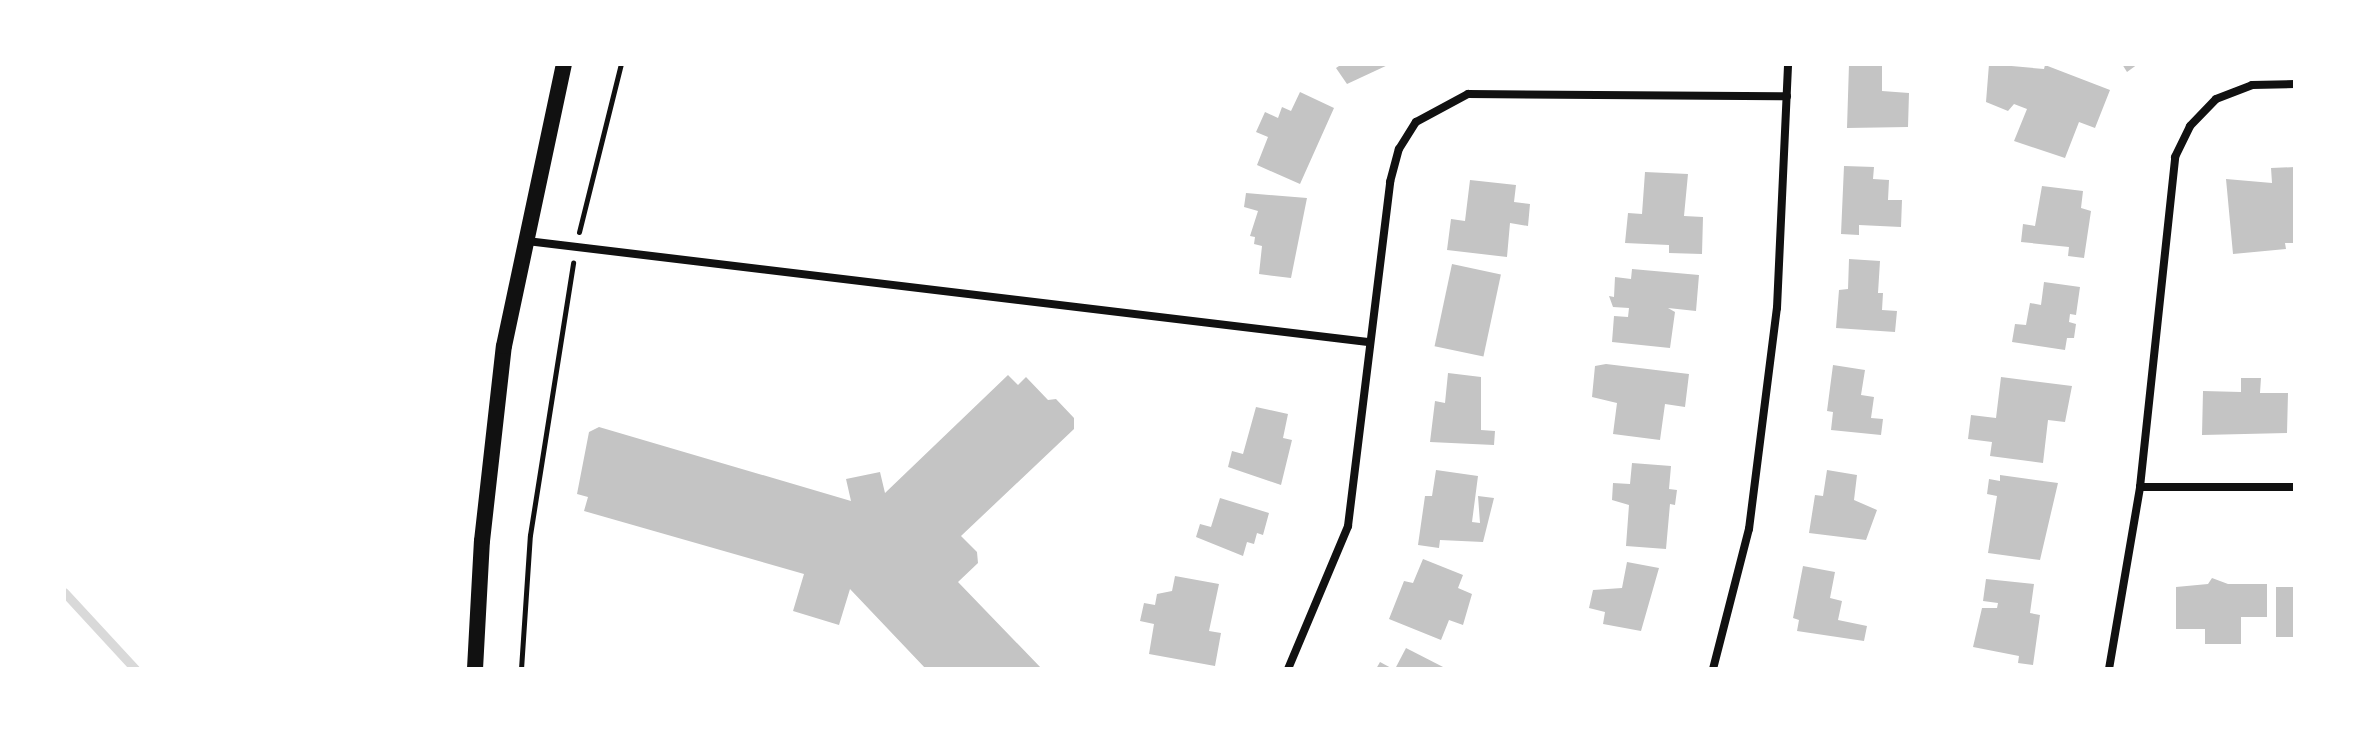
<!DOCTYPE html>
<style>
body{margin:0}
#map{position:relative;width:2359px;height:733px;overflow:hidden;background:#fff;font-family:"Fira Sans Condensed",sans-serif}
div>[style]{position:absolute}
.stream>*{height:9px;margin:-4.5px;padding:0 4.5px;transform-origin:4.5px;border-radius:4.5px;background:#d9d9d9}
.building>*{inset:0;background:#c4c4c4;transform-origin:0 0}
.path>*{height:5px;margin:-2.5px;padding:0 2.5px;transform-origin:2.5px;border-radius:2.5px;background:#111}
.minor>*{height:8px;margin:-4px;padding:0 4px;transform-origin:4px;border-radius:4px;background:#111}
.secondary>*{height:16px;margin:-8px;padding:0 8px;transform-origin:8px;border-radius:8px;background:#111}
span{translate:-50% -50%;white-space:nowrap;text-align:center;line-height:1.15;-webkit-text-stroke:7px #fff;paint-order:stroke}
.frame{position:absolute;inset:0;border:66px solid #fff;pointer-events:none}
</style>
<div id="map">
<div class="stream">
<div style="left:64px;top:592px;width:105px;rotate:47.3deg"></div>
</div>
<div class="building">
<div style="clip-path:polygon(1342px 64px,1390px 64px,1347px 84px,1336px 68px)"></div>
<div style="clip-path:polygon(1849px 64px,1882px 64px,1882px 91px,1909px 93px,1908px 127px,1847px 128px)"></div>
<div style="clip-path:polygon(1989px 64px,2044px 69px,2045px 65px,2110px 90px,2095px 128px,2079px 122px,2065px 158px,2014px 141px,2027px 109px,2014px 104px,2008px 111px,1986px 102px)"></div>
<div style="clip-path:polygon(2122px 64px,2138px 64px,2127px 72px)"></div>
<div style="clip-path:polygon(1300px 92px,1334px 108px,1300px 184px,1257px 165px,1268px 137px,1256px 132px,1265px 112px,1278px 118px,1282px 107px,1291px 111px)"></div>
<div style="clip-path:polygon(1844px 166px,1874px 167px,1873px 179px,1889px 180px,1888px 200px,1902px 200px,1901px 227px,1859px 225px,1859px 235px,1841px 234px)"></div>
<div style="clip-path:polygon(2295px 167px,2295px 243px,2285px 243px,2286px 249px,2233px 254px,2226px 179px,2272px 183px,2271px 168px)"></div>
<div style="clip-path:polygon(1645px 172px,1688px 174px,1684px 216px,1703px 217px,1702px 254px,1669px 253px,1669px 245px,1625px 243px,1628px 213px,1642px 214px)"></div>
<div style="clip-path:polygon(1470px 180px,1516px 185px,1514px 202px,1530px 204px,1528px 226px,1510px 223px,1507px 257px,1447px 250px,1451px 219px,1465px 221px)"></div>
<div style="clip-path:polygon(2042px 186px,2083px 191px,2081px 208px,2091px 211px,2084px 258px,2068px 256px,2069px 247px,2021px 242px,2023px 224px,2035px 226px)"></div>
<div style="clip-path:polygon(1246px 193px,1307px 198px,1291px 278px,1259px 274px,1262px 246px,1254px 244px,1255px 237px,1250px 236px,1258px 211px,1244px 207px)"></div>
<div style="clip-path:polygon(1849px 259px,1880px 261px,1878px 293px,1883px 293px,1882px 310px,1897px 311px,1895px 332px,1836px 328px,1839px 290px,1848px 289px)"></div>
<div style="left:1452px;top:264px;width:50px;height:84px;rotate:12deg"></div>
<div style="clip-path:polygon(1632px 269px,1699px 275px,1696px 311px,1668px 308px,1675px 312px,1670px 348px,1612px 342px,1614px 316px,1628px 317px,1629px 308px,1613px 307px,1609px 296px,1614px 297px,1615px 277px,1631px 279px)"></div>
<div style="clip-path:polygon(2044px 282px,2080px 287px,2076px 315px,2070px 314px,2069px 322px,2076px 324px,2074px 338px,2067px 338px,2065px 350px,2012px 342px,2015px 324px,2026px 325px,2030px 303px,2041px 305px)"></div>
<div style="clip-path:polygon(1606px 364px,1689px 374px,1685px 407px,1665px 404px,1660px 440px,1613px 434px,1617px 403px,1592px 397px,1595px 366px)"></div>
<div style="clip-path:polygon(1833px 365px,1865px 370px,1861px 395px,1874px 397px,1871px 418px,1883px 419px,1881px 435px,1831px 430px,1833px 412px,1827px 411px)"></div>
<div style="clip-path:polygon(1448px 373px,1481px 377px,1481px 430px,1495px 431px,1494px 445px,1430px 442px,1435px 401px,1445px 403px)"></div>
<div style="clip-path:polygon(1008px 375px,1018px 385px,1026px 377px,1048px 400px,1056px 399px,1074px 418px,1074px 429px,961px 536px,977px 552px,978px 563px,958px 582px,1042px 669px,926px 669px,850px 589px,839px 625px,793px 611px,804px 574px,584px 511px,588px 497px,577px 494px,589px 432px,599px 427px,851px 501px,846px 479px,880px 472px,885px 493px)"></div>
<div style="clip-path:polygon(2001px 377px,2072px 386px,2065px 422px,2048px 420px,2043px 463px,1990px 456px,1992px 442px,1968px 439px,1971px 415px,1996px 418px)"></div>
<div style="clip-path:polygon(2241px 378px,2261px 378px,2260px 393px,2288px 393px,2287px 433px,2202px 435px,2203px 391px,2241px 392px)"></div>
<div style="clip-path:polygon(1256px 407px,1288px 414px,1283px 438px,1292px 440px,1281px 485px,1228px 467px,1232px 451px,1243px 454px)"></div>
<div style="clip-path:polygon(1632px 463px,1671px 466px,1669px 489px,1677px 490px,1675px 505px,1670px 504px,1666px 549px,1626px 546px,1629px 505px,1612px 500px,1613px 483px,1630px 484px)"></div>
<div style="clip-path:polygon(1436px 470px,1478px 476px,1472px 522px,1480px 523px,1478px 496px,1494px 498px,1483px 542px,1440px 540px,1439px 548px,1418px 545px,1425px 496px,1432px 496px)"></div>
<div style="clip-path:polygon(1827px 470px,1857px 475px,1854px 500px,1877px 510px,1866px 540px,1809px 533px,1815px 495px,1823px 496px)"></div>
<div style="clip-path:polygon(2000px 475px,2058px 483px,2040px 560px,1988px 553px,1997px 496px,1987px 494px,1989px 479px,2000px 481px)"></div>
<div style="clip-path:polygon(1220px 498px,1269px 513px,1263px 535px,1257px 533px,1254px 544px,1247px 542px,1243px 556px,1196px 537px,1200px 524px,1211px 527px)"></div>
<div style="clip-path:polygon(1423px 559px,1463px 575px,1458px 588px,1472px 594px,1463px 625px,1449px 620px,1441px 640px,1389px 619px,1404px 581px,1413px 583px)"></div>
<div style="clip-path:polygon(1627px 562px,1659px 568px,1641px 631px,1603px 624px,1605px 612px,1589px 608px,1593px 590px,1622px 588px)"></div>
<div style="clip-path:polygon(1803px 566px,1835px 572px,1830px 598px,1842px 601px,1838px 620px,1867px 626px,1864px 641px,1797px 631px,1799px 620px,1793px 618px)"></div>
<div style="clip-path:polygon(1175px 576px,1219px 584px,1209px 631px,1221px 633px,1215px 666px,1149px 654px,1154px 624px,1140px 621px,1144px 603px,1155px 605px,1157px 594px,1172px 591px)"></div>
<div style="clip-path:polygon(2212px 578px,2228px 584px,2267px 584px,2267px 617px,2241px 617px,2241px 644px,2205px 644px,2205px 629px,2176px 629px,2176px 587px,2208px 584px)"></div>
<div style="clip-path:polygon(1986px 579px,2034px 584px,2030px 613px,2040px 615px,2033px 665px,2018px 663px,2019px 656px,1973px 647px,1982px 608px,1997px 608px,1998px 603px,1983px 601px)"></div>
<div style="left:2295px;top:587px;width:50px;height:19px;rotate:90deg"></div>
<div style="clip-path:polygon(1406px 648px,1447px 669px,1395px 669px)"></div>
<div style="clip-path:polygon(1380px 662px,1393px 669px,1376px 669px)"></div>
</div>
<div class="path">
<div style="left:579px;top:232px;width:173px;rotate:-76deg"></div>
<div style="left:521px;top:669px;width:134px;rotate:-86.2deg"></div>
<div style="left:530px;top:535px;width:276px;rotate:-81deg"></div>
</div>
<div class="minor">
<div style="left:527px;top:241px;width:847px;rotate:6.85deg"></div>
<div style="left:2140px;top:487px;width:155px"></div>
<div style="left:1288px;top:669px;width:155px;rotate:-67.2deg"></div>
<div style="left:1348px;top:526px;width:347px;rotate:-83deg"></div>
<div style="left:1390px;top:182px;width:34px;rotate:-75deg"></div>
<div style="left:1399px;top:149px;width:32px;rotate:-58deg"></div>
<div style="left:1416px;top:122px;width:59px;rotate:-28.3deg"></div>
<div style="left:1468px;top:94px;width:319px;rotate:0.4deg"></div>
<div style="left:1713px;top:669px;width:145px;rotate:-75.6deg"></div>
<div style="left:1749px;top:529px;width:223px;rotate:-82.8deg"></div>
<div style="left:1777px;top:308px;width:244px;rotate:-87.4deg"></div>
<div style="left:2109px;top:669px;width:185px;rotate:-80.3deg"></div>
<div style="left:2140px;top:487px;width:332px;rotate:-83.9deg"></div>
<div style="left:2175px;top:157px;width:34px;rotate:-64deg"></div>
<div style="left:2190px;top:126px;width:37px;rotate:-46deg"></div>
<div style="left:2216px;top:99px;width:39px;rotate:-21deg"></div>
<div style="left:2252px;top:85px;width:43px;rotate:-1.3deg"></div>
</div>
<div class="secondary">
<div style="left:475px;top:669px;width:128px;rotate:-86.9deg"></div>
<div style="left:482px;top:541px;width:196px;rotate:-83.6deg"></div>
<div style="left:504px;top:346px;width:288px;rotate:-78deg"></div>
</div>
<div class="frame"></div>
</div>
